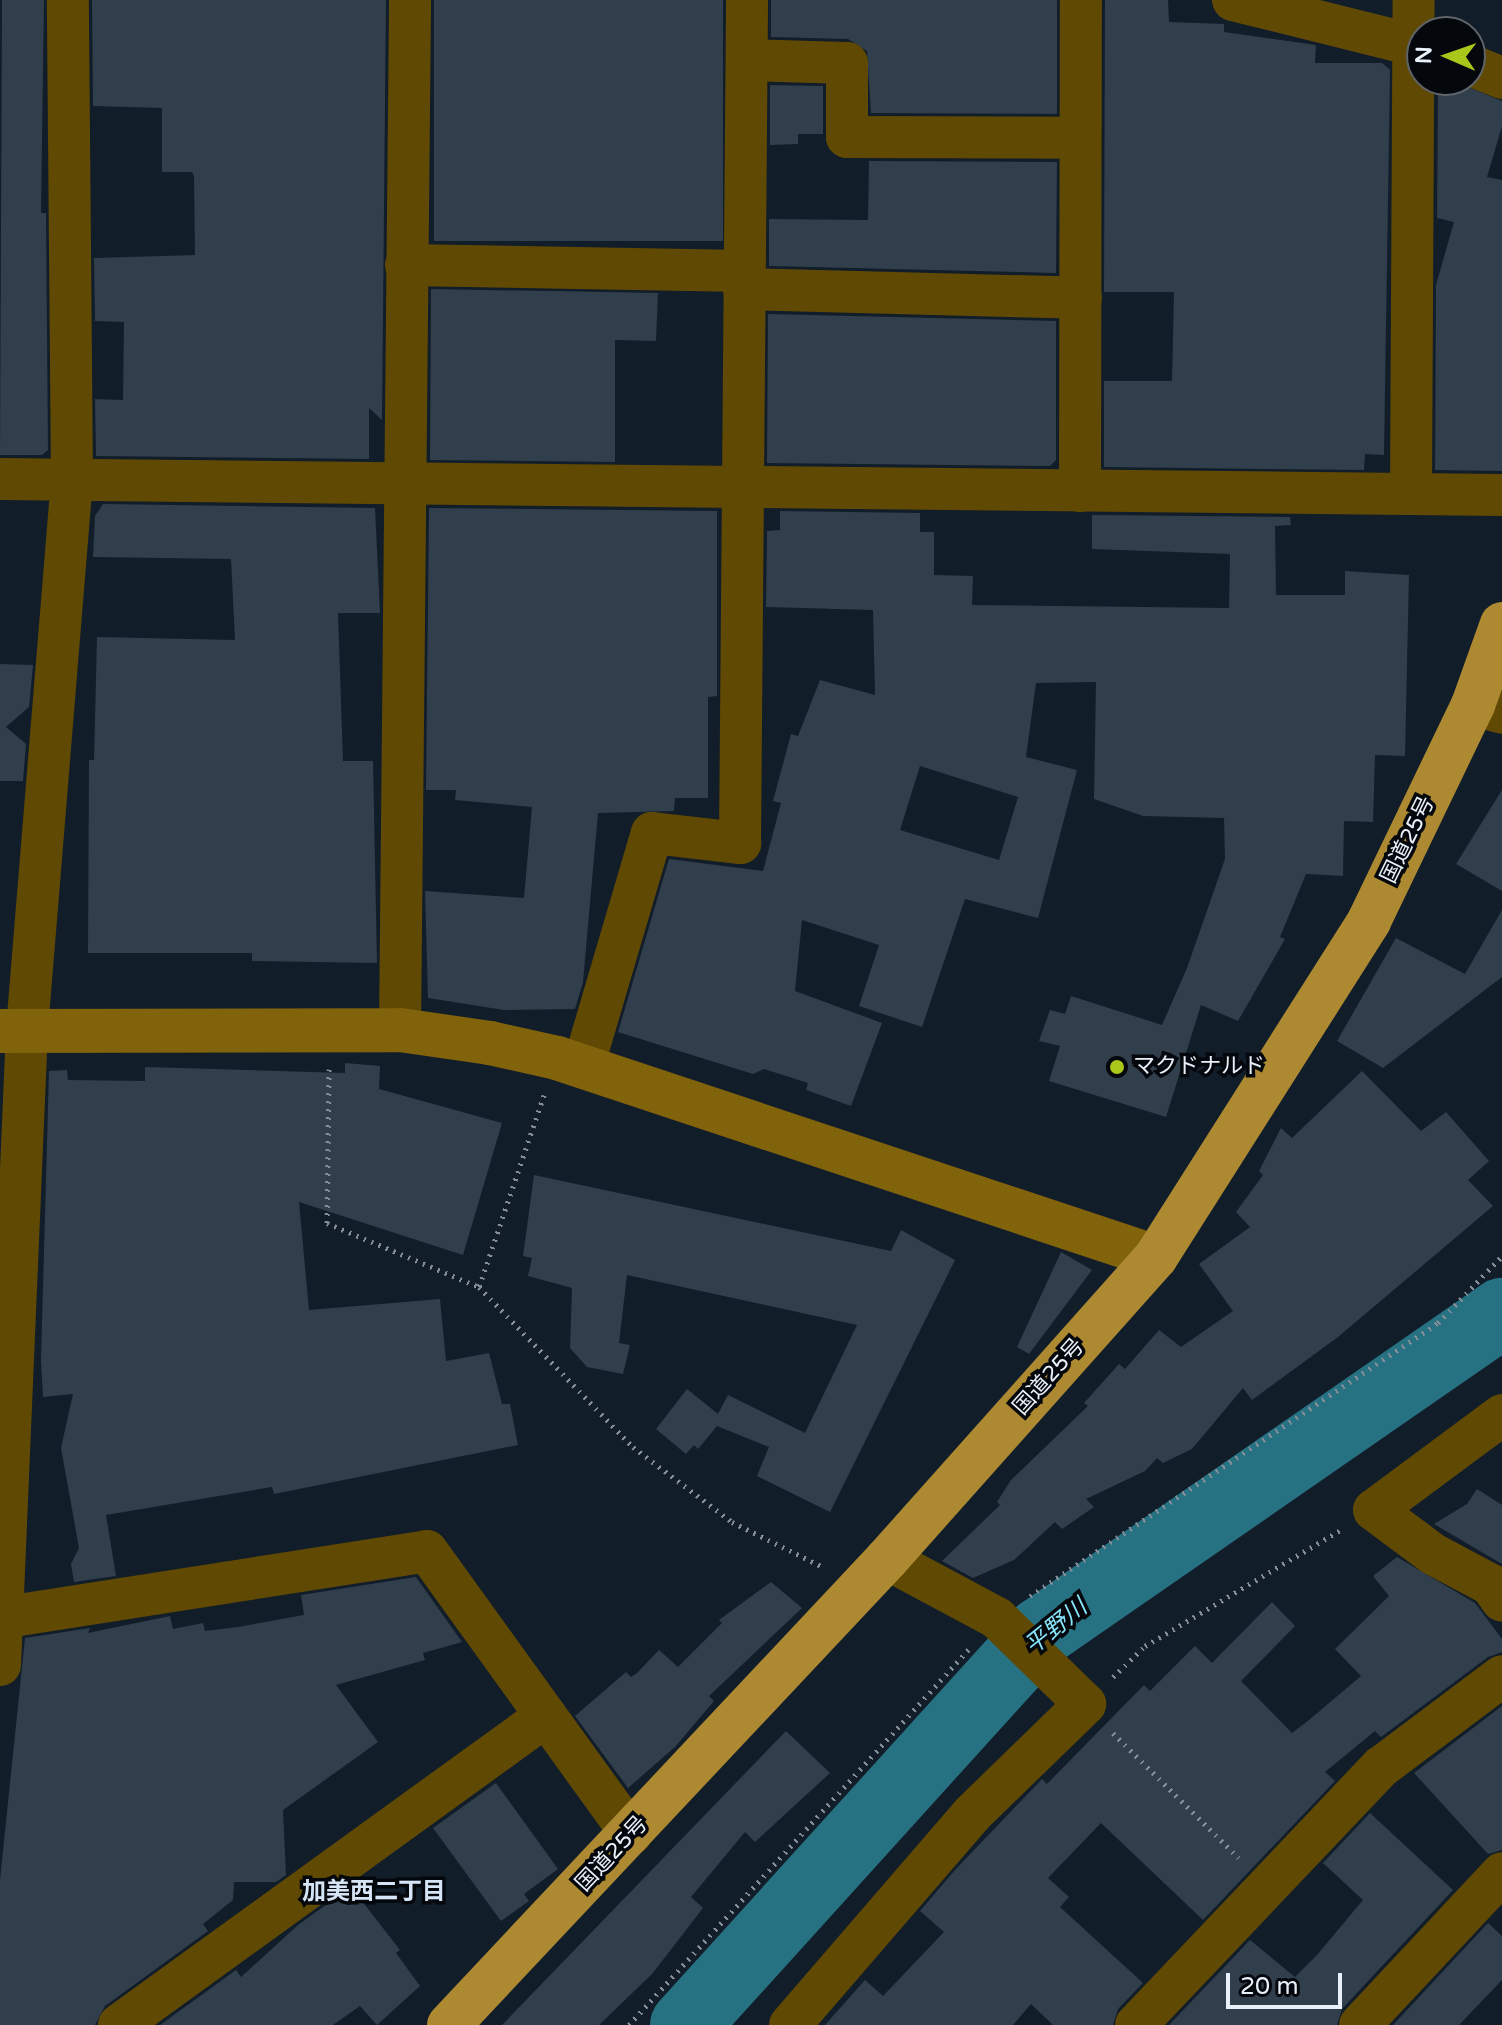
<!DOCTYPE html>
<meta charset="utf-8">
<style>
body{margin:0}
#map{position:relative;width:1502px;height:2025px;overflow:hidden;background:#121d2a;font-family:"Varela Round","Noto Sans JP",sans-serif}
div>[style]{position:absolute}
.river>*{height:70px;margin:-35px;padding:0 35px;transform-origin:35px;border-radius:35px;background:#277282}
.building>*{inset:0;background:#313e4b;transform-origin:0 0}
.path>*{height:5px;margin-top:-2.5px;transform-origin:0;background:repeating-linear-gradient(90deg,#848d98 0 2px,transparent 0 8px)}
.street>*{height:42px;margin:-21px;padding:0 21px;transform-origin:21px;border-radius:21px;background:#604903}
.secondary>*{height:44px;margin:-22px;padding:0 22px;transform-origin:22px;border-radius:22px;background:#81630b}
.highway>*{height:44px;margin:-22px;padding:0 22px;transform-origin:22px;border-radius:22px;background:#ad8a32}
.dots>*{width:22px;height:22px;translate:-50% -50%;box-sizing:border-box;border:4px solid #04070c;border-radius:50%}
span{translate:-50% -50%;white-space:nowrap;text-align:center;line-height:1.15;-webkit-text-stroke:7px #04070c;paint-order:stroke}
.street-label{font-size:22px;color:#e8f0f9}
.poi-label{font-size:22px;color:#e8f0f9}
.left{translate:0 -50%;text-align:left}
.water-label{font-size:24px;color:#88e6fb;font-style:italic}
.neighbourhood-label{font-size:24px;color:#d5e5f6;font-weight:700}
.north{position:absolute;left:1406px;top:16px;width:80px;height:80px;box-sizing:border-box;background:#04070c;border:2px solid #5f646b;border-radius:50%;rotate:272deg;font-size:22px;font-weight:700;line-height:32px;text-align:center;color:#e8f0f9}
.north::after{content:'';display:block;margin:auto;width:28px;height:36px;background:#a9c71b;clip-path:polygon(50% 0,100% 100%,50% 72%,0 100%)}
.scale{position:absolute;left:1226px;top:1973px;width:116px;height:36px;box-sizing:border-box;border:4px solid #e8f0f9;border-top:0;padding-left:10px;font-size:24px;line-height:28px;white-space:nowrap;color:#e8f0f9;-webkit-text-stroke:6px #04070c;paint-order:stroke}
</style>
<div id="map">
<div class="river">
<div style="left:685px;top:2025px;width:530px;rotate:-47.83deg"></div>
<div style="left:1041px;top:1632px;width:561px;rotate:-34.68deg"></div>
</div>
<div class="building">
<div style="clip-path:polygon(2px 0,44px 0,41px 213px,46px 213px,48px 450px,42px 455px,0 455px)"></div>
<div style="clip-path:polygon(92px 0,386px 0,382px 420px,369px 408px,369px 459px,96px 456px,95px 399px,123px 400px,124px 322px,95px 321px,94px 258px,195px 255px,194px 176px,192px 172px,162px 172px,162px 108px,93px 106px)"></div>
<div style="left:434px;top:0;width:289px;height:241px"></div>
<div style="clip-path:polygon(771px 0,1057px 0,1057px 114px,871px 113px,867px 51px,848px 39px,771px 37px)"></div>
<div style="clip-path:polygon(1105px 0,1168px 0,1169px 22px,1224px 24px,1224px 32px,1316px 45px,1315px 63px,1382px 63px,1390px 70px,1384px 455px,1365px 454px,1364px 470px,1104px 467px,1104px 381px,1172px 381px,1174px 292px,1104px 292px)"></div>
<div style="clip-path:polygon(1438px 80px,1451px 80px,1502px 101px,1502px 126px,1487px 177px,1502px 180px,1502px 471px,1435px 470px,1436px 285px,1454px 222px,1437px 218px)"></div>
<div style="clip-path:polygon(770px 85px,823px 86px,823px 134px,798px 134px,798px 144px,770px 145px)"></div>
<div style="clip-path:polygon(869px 161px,1057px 162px,1056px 273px,769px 266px,769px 219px,868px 220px)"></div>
<div style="clip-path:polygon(431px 289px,658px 293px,656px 341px,615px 340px,615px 462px,430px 460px)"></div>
<div style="clip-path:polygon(768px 314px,1056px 321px,1056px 460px,1050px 466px,767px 463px)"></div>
<div style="clip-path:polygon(103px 504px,375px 508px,380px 613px,338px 613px,343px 761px,373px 761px,377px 963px,252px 961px,252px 953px,88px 953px,89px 760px,94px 760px,97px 637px,235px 640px,231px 559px,93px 557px,95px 516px)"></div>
<div style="clip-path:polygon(429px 508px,717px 511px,717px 696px,708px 697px,708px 798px,675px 798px,674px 811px,598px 813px,583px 982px,575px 1009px,504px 1010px,428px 998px,425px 891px,524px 898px,532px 807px,455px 800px,456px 790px,426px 790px)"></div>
<div style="clip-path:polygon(evenodd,780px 511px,920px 513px,920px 532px,934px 532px,934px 575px,973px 576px,972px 605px,1229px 608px,1230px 554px,1092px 549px,1092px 515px,1290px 517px,1291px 525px,1275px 526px,1276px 595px,1345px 595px,1345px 571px,1409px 575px,1405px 756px,1375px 755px,1373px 822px,1344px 821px,1343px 876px,1306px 874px,1280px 937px,1285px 939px,1238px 1021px,1201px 1005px,1166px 1117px,1049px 1081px,1060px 1046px,1039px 1041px,1050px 1010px,1065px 1014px,1071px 996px,1162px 1025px,1187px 968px,1225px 859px,1224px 818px,1143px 816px,1094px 799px,1096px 682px,1036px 683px,1026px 757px,1077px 770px,1038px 918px,965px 899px,922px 1027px,859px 1006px,879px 945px,802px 920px,795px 991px,882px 1023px,851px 1106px,806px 1090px,808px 1083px,764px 1069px,753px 1074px,618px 1032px,669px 859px,763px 871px,781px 803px,773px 801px,791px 734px,798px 736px,820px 680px,875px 695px,873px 610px,766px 607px,767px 531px,780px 530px,780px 511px,920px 766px,1018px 797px,999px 860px,900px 830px,920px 766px)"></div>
<div style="clip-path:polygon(0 664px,33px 665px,29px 707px,6px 727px,26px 744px,23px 781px,0 781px)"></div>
<div style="clip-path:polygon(1502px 790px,1502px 891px,1456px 864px)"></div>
<div style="clip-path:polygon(1502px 910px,1502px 977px,1383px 1068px,1337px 1041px,1396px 938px,1465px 974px)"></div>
<div style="clip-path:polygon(345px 1063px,380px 1066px,379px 1089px,502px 1123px,463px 1255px,299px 1202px,309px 1310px,440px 1299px,446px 1361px,489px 1353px,502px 1404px,510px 1404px,518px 1445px,274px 1494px,272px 1487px,106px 1515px,116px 1576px,74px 1582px,71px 1564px,79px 1548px,61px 1448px,73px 1394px,43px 1397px,41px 1360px,49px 1071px,67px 1070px,68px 1080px,145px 1081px,145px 1067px,345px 1073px)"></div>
<div style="clip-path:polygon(1362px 1071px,1421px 1131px,1446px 1112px,1489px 1161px,1468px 1180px,1493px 1206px,1338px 1337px,1252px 1400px,1243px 1388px,1192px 1449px,1163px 1463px,1157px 1458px,1145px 1471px,1086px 1499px,1094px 1507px,1062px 1529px,1055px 1522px,1014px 1560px,973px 1578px,942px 1561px,1000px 1505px,997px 1502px,1011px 1480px,1088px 1406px,1084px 1403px,1119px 1364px,1125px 1369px,1159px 1330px,1181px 1347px,1233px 1311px,1199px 1264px,1250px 1227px,1236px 1212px,1263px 1175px,1259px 1171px,1281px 1128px,1292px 1138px)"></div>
<div style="clip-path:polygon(534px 1175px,891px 1251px,901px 1230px,955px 1260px,830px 1512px,757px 1476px,769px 1447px,717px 1426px,698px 1449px,694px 1445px,686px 1454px,656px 1429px,687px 1389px,718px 1414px,728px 1395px,805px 1433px,857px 1325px,627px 1275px,619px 1343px,630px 1345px,623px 1374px,587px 1367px,570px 1348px,572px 1288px,528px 1276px,532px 1258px,523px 1256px)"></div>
<div style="clip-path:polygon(1061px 1252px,1092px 1270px,1029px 1354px,1017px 1347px)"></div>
<div style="clip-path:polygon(1477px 1489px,1502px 1505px,1502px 1564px,1434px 1524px,1467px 1504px)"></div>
<div style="clip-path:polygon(1397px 1557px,1475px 1603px,1502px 1639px,1502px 1652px,1488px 1657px,1381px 1737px,1375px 1731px,1325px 1772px,1335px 1781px,1203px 1920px,1101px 1823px,1048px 1878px,1069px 1897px,1060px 1907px,1143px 1983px,1118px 2009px,1113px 2025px,1053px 2025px,1031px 2004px,1013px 2025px,825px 2025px,865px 1980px,883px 1996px,944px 1932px,920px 1911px,955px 1870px,1042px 1779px,1047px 1784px,1144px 1685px,1150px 1691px,1195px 1646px,1212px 1663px,1272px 1602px,1295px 1626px,1241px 1681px,1292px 1733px,1309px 1720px,1361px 1676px,1335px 1649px,1389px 1596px,1373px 1576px)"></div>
<div style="clip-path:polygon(416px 1577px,462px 1642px,423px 1653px,425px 1660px,336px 1685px,378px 1742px,283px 1810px,286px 1875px,276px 1882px,234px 1882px,233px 1900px,203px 1924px,208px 1931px,105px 2006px,95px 2025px,0 2025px,0 1880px,25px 1638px,90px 1628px,88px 1633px,170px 1616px,173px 1629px,203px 1623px,205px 1631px,238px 1627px,304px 1615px,301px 1595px)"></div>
<div style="clip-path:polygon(771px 1582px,802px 1608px,709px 1696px,714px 1701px,675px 1747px,628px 1788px,575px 1716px,626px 1672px,631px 1677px,637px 1673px,659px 1650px,678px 1667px,722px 1623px,719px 1620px)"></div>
<div style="clip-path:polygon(1502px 1706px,1502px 1850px,1488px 1854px,1414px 1773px)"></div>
<div style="clip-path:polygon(786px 1731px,830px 1773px,755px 1842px,745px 1832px,691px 1897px,703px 1908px,652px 1974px,599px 2025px,502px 2025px)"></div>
<div style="clip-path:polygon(496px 1783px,558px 1869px,524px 1894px,529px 1901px,501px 1921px,433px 1828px)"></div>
<div style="clip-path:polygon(1370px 1813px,1453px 1890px,1342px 2009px,1337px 2025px,1169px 2025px,1250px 1940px,1295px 1977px,1317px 1955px,1363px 1900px,1323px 1863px)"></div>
<div style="clip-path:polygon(351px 1887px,400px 1950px,396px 1953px,420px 1986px,377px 2025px,360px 2006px,333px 2025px,160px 2025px,236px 1970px,241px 1977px,298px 1925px)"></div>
<div style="clip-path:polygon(1488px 1923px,1502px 1936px,1502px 1980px,1459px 2025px,1393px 2025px)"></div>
</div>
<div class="path">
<div style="left:329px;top:1069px;width:154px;rotate:90.7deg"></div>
<div style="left:327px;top:1223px;width:165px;rotate:22.8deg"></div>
<div style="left:544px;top:1095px;width:203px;rotate:108.7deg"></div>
<div style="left:479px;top:1287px;width:222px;rotate:46.1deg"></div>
<div style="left:633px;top:1447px;width:124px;rotate:37.1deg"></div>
<div style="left:732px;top:1522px;width:102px;rotate:26.3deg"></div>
<div style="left:1030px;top:1596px;width:491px;rotate:-33.8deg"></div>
<div style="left:1438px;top:1323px;width:93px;rotate:-46.3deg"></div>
<div style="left:1113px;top:1677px;width:45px;rotate:-44.1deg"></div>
<div style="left:1145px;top:1646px;width:229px;rotate:-30.7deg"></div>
<div style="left:1113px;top:1733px;width:177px;rotate:44.8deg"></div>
<div style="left:629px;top:2025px;width:507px;rotate:-47.88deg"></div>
</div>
<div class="street">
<div style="left:1233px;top:0;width:195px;rotate:14deg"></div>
<div style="left:747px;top:60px;width:100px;rotate:1.7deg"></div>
<div style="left:847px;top:63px;width:74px;rotate:90deg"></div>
<div style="left:847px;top:137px;width:233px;rotate:0.2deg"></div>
<div style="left:1470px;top:65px;width:35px;rotate:22deg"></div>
<div style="left:406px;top:265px;width:338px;rotate:1deg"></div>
<div style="left:744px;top:289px;width:337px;rotate:1.5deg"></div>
<div style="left:0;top:479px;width:1502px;rotate:0.61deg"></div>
<div style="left:1080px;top:491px;width:491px;rotate:-89.9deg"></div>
<div style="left:1411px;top:494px;width:494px;rotate:-89.7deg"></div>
<div style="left:1473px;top:705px;width:30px;rotate:15deg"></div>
<div style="left:400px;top:1030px;width:1030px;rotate:-89.44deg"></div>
<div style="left:583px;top:1067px;width:244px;rotate:-73.6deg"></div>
<div style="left:652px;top:833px;width:89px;rotate:6.5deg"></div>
<div style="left:740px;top:843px;width:843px;rotate:-89.52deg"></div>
<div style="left:1502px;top:1415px;width:159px;rotate:143.4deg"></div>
<div style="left:1374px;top:1510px;width:74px;rotate:36.7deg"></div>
<div style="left:1433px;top:1554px;width:66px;rotate:28.1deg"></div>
<div style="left:1491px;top:1585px;width:19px;rotate:55deg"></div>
<div style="left:0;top:1618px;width:432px;rotate:-8.9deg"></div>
<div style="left:427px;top:1551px;width:349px;rotate:54.2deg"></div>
<div style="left:0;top:1665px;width:637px;rotate:-87.57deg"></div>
<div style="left:27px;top:1029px;width:552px;rotate:-85.32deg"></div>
<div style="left:72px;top:479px;width:479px;rotate:-90.5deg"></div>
<div style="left:119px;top:2025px;width:527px;rotate:-35.89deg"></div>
<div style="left:790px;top:2025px;width:279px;rotate:-49.2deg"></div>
<div style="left:972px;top:1814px;width:158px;rotate:-44.2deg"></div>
<div style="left:1085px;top:1704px;width:123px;rotate:-135.7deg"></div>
<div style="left:997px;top:1618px;width:125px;rotate:-151.8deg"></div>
<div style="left:1136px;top:2025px;width:356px;rotate:-46.5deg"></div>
<div style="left:1381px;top:1767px;width:151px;rotate:-36.9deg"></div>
<div style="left:1360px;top:2025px;width:208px;rotate:-46.9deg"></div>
</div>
<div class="secondary">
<div style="left:0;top:1031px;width:400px;rotate:-0.1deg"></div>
<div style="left:400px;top:1030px;width:91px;rotate:8.2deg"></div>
<div style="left:490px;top:1043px;width:69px;rotate:12.6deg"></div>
<div style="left:557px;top:1058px;width:631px;rotate:18.38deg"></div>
</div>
<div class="highway">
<div style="left:449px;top:2025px;width:640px;rotate:-46.77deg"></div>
<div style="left:887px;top:1559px;width:404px;rotate:-48.3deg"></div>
<div style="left:1156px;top:1257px;width:398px;rotate:-57.6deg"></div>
<div style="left:1369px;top:921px;width:240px;rotate:-64.3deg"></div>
<div style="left:1473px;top:705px;width:86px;rotate:-70.3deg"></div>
</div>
<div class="dots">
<div style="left:1117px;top:1067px;background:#a9c71b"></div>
</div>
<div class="street-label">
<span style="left:1408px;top:840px;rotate:-64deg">国道25号</span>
<span style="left:1049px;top:1377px;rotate:-48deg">国道25号</span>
<span style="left:612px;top:1854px;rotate:-47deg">国道25号</span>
</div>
<div class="poi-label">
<span class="left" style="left:1133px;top:1067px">マクドナルド</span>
</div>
<div class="water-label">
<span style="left:1056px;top:1627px;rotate:-39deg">平野川</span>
</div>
<div class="neighbourhood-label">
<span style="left:374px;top:1892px">加美西二丁目</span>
</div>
<div class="north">N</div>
<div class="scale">20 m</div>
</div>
